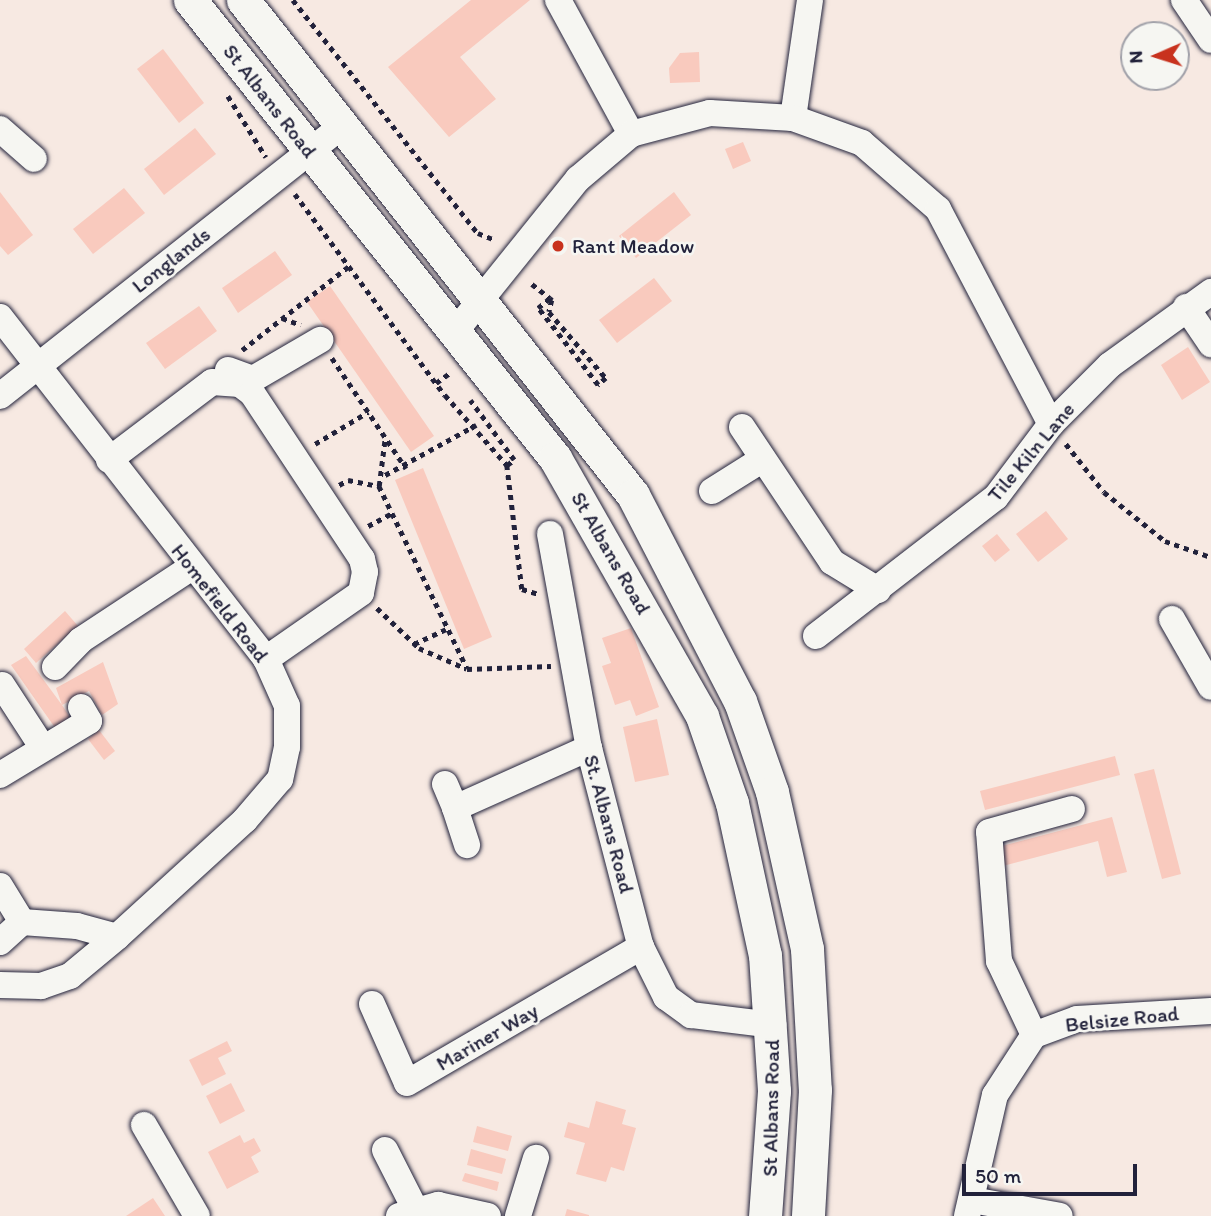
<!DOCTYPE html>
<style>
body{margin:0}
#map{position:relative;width:1211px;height:1216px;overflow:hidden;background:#f7e9e2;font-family:Itim,sans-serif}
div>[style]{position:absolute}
.building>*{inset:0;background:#f9cabe}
.path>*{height:4.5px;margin-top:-2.25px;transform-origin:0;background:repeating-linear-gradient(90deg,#22223b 0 5px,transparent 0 10px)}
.roads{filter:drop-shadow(0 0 2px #22223b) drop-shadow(0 0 2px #22223b)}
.minor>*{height:26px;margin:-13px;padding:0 13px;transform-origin:13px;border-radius:13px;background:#f6f6f2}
.major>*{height:33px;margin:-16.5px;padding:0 16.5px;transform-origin:16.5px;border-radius:16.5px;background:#f6f6f2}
.dots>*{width:19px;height:19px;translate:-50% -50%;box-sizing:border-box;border:4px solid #f6f6f2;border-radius:50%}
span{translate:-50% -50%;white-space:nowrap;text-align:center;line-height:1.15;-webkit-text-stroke:5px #f6f6f2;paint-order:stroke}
.street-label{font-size:21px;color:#22223b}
.poi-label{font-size:21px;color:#22223b}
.left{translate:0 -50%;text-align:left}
.north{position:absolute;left:1120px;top:21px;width:70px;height:70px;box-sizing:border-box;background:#f6f6f2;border:2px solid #a1a1a9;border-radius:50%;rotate:267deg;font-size:19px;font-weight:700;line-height:28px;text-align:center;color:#22223b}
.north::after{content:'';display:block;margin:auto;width:24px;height:32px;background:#c8321e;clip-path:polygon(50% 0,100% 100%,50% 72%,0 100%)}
.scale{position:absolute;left:962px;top:1164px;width:175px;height:32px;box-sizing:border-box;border:4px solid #22223b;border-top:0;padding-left:9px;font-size:21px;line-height:24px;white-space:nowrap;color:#22223b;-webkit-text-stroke:5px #f6f6f2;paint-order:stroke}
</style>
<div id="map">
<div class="building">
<i style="clip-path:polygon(471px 0,530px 0,460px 57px,496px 99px,449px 137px,388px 67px)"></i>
<i style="clip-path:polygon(163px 49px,204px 103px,179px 123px,137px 69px)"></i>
<i style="clip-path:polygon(699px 52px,700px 82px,670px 83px,669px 68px,680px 53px)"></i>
<i style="clip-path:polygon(195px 128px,216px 154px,164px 195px,144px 169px)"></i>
<i style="clip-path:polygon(743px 142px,751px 161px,733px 169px,725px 149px)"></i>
<i style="clip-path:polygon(124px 188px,145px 213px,93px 254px,73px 229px)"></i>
<i style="clip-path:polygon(0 192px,33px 235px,8px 255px,0 246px)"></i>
<i style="clip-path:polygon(674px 192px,691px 215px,636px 258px,619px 236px)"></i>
<i style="clip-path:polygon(275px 251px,292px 275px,238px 313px,222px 288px)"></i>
<i style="clip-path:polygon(654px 278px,672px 301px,617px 343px,599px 320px)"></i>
<i style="clip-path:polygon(330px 286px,434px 436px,411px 452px,307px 302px)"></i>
<i style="clip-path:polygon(199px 306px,217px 331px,165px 369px,146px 343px)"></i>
<i style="clip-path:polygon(1188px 347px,1210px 382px,1182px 400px,1161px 365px)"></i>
<i style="clip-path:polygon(423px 468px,492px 637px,464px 649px,395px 480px)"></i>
<i style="clip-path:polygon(1046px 511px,1068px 539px,1038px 562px,1016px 534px)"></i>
<i style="clip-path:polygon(997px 534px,1010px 550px,995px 562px,982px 546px)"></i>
<i style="clip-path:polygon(65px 611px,78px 626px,36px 663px,24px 649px)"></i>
<i style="clip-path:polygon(631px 628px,659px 707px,636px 716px,630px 700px,615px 705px,602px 666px,611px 663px,602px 638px)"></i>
<i style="clip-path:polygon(26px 656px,62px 705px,56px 688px,103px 662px,118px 704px,102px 715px,89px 691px,62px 705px,74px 723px,58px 732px,11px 665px)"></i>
<i style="clip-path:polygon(657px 719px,669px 775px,635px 782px,623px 727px)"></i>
<i style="clip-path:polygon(99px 730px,115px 751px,104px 760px,88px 739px)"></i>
<i style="clip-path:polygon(1115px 756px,1120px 775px,985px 810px,980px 791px)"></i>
<i style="clip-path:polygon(1154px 769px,1181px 874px,1162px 879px,1134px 774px)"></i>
<i style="clip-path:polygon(1112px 817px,1127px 872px,1107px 877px,1098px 841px,999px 867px,994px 848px)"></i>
<i style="clip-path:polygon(227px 1041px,232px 1051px,218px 1058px,226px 1074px,202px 1086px,189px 1060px)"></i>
<i style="clip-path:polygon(231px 1083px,245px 1111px,220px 1124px,206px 1096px)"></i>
<i style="clip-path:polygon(596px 1101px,626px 1110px,622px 1124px,636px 1128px,624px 1171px,611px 1167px,606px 1182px,576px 1174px,585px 1143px,564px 1137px,568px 1122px,589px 1128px)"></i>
<i style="clip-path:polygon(477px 1126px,512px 1136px,508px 1151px,473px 1142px)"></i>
<i style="clip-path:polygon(240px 1135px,244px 1143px,254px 1138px,261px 1151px,251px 1157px,259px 1172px,227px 1189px,208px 1152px)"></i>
<i style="clip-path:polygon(471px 1149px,506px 1159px,502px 1174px,467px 1165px)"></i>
<i style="clip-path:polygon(465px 1173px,499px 1182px,497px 1191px,462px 1181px)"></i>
<i style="clip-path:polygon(153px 1198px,165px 1216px,126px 1216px)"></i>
<i style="clip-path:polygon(567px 1209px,589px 1215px,589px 1216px,565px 1216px)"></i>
</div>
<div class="path">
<i style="left:293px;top:0;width:298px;rotate:51.6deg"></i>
<i style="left:478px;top:233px;width:16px;rotate:22deg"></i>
<i style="left:228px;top:96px;width:72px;rotate:58.1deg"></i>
<i style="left:295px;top:194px;width:251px;rotate:53.3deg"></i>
<i style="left:445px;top:395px;width:94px;rotate:48.5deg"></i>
<i style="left:507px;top:465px;width:9px;rotate:-36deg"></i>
<i style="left:514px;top:460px;width:74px;rotate:-126.3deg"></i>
<i style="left:532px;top:284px;width:23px;rotate:38deg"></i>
<i style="left:550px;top:298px;width:3px;rotate:45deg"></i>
<i style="left:552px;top:300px;width:12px;rotate:104deg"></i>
<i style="left:549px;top:312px;width:87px;rotate:49.2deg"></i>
<i style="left:606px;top:378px;width:11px;rotate:139deg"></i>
<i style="left:598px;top:385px;width:98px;rotate:-127.9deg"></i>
<i style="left:538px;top:308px;width:16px;rotate:-40deg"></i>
<i style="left:282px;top:318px;width:20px;rotate:20deg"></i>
<i style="left:242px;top:350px;width:136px;rotate:-38.1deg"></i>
<i style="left:332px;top:358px;width:133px;rotate:56.1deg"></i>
<i style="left:436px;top:383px;width:19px;rotate:-36deg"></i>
<i style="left:315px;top:444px;width:62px;rotate:-31.1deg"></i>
<i style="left:1066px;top:444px;width:61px;rotate:51.6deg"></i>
<i style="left:1104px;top:492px;width:78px;rotate:38.8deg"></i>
<i style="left:1165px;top:541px;width:49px;rotate:19.2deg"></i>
<i style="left:507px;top:465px;width:125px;rotate:83.1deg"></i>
<i style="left:522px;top:589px;width:17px;rotate:17deg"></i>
<i style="left:385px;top:475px;width:104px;rotate:-28.8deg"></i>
<i style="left:339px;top:485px;width:10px;rotate:-29deg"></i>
<i style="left:348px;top:480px;width:32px;rotate:11deg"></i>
<i style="left:379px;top:486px;width:48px;rotate:-82.9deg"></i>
<i style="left:379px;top:486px;width:202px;rotate:64.2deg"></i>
<i style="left:368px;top:526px;width:27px;rotate:-28deg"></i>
<i style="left:377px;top:608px;width:58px;rotate:43.6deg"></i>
<i style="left:419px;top:648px;width:52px;rotate:23.6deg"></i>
<i style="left:467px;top:669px;width:84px;rotate:-2deg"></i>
<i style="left:414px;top:644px;width:35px;rotate:-25deg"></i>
</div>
<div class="roads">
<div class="minor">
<i style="left:558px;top:0;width:153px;rotate:61.4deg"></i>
<i style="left:1184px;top:0;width:48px;rotate:56deg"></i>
<i style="left:793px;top:118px;width:119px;rotate:-81.8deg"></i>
<i style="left:0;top:129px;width:45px;rotate:41.4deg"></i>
<i style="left:1186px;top:307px;width:45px;rotate:56deg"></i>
<i style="left:0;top:317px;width:433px;rotate:52.1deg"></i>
<i style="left:266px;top:659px;width:51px;rotate:65.9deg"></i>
<i style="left:287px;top:706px;width:41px;rotate:90deg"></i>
<i style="left:287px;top:747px;width:33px;rotate:102deg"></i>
<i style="left:280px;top:779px;width:54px;rotate:130.5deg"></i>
<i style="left:245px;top:820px;width:173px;rotate:137.6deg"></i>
<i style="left:117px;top:937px;width:61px;rotate:140.3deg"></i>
<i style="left:70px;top:976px;width:31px;rotate:161deg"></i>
<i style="left:41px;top:986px;width:41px;rotate:-178.6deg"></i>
<i style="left:454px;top:333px;width:198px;rotate:-51.2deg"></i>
<i style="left:578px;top:179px;width:70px;rotate:-40.3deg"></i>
<i style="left:631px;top:134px;width:82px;rotate:-14.9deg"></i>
<i style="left:710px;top:113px;width:83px;rotate:3.4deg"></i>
<i style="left:793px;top:118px;width:73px;rotate:19.9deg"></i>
<i style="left:862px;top:143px;width:101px;rotate:41deg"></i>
<i style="left:938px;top:209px;width:243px;rotate:62.3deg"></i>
<i style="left:228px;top:370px;width:27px;rotate:20deg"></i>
<i style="left:253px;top:379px;width:78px;rotate:-30.2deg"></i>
<i style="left:0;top:396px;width:437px;rotate:-38.3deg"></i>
<i style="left:742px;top:427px;width:162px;rotate:56.3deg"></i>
<i style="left:832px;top:562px;width:54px;rotate:31.3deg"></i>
<i style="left:109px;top:460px;width:129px;rotate:-37.1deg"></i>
<i style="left:212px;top:382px;width:28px;rotate:4deg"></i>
<i style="left:240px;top:384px;width:15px;rotate:37deg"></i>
<i style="left:252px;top:393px;width:199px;rotate:56.5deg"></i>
<i style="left:362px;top:559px;width:13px;rotate:77deg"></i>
<i style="left:365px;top:572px;width:21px;rotate:101deg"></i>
<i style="left:361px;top:593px;width:116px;rotate:145.2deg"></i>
<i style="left:712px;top:491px;width:60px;rotate:-32.1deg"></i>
<i style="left:550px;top:534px;width:218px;rotate:79.7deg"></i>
<i style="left:589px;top:748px;width:206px;rotate:75.4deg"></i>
<i style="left:641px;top:947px;width:56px;rotate:63.4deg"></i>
<i style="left:666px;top:997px;width:31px;rotate:36deg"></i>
<i style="left:691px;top:1015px;width:83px;rotate:7deg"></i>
<i style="left:1172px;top:619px;width:78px;rotate:60.2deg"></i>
<i style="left:816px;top:636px;width:227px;rotate:-37.7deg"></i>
<i style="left:996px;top:497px;width:91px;rotate:-53deg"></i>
<i style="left:1051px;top:424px;width:83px;rotate:-45deg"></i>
<i style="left:1110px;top:365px;width:125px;rotate:-35.9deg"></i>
<i style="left:55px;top:667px;width:37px;rotate:-46deg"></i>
<i style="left:81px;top:640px;width:133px;rotate:-33.3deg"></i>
<i style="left:2px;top:685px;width:72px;rotate:57deg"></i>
<i style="left:0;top:775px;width:104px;rotate:-31.2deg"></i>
<i style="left:89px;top:721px;width:16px;rotate:-120deg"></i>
<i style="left:445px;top:784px;width:26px;rotate:67deg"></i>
<i style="left:455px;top:808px;width:147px;rotate:-24.1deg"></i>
<i style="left:455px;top:808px;width:39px;rotate:72deg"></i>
<i style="left:0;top:886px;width:42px;rotate:58.6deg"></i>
<i style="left:0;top:942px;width:30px;rotate:-42deg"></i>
<i style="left:22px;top:922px;width:55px;rotate:4.2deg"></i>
<i style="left:77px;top:926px;width:41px;rotate:15.4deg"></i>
<i style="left:372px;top:1004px;width:86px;rotate:66.1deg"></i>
<i style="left:407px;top:1083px;width:271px;rotate:-30.2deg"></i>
<i style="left:1034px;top:1035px;width:46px;rotate:-20.4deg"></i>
<i style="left:1077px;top:1019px;width:134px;rotate:-3.4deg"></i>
<i style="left:144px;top:1125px;width:105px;rotate:59.8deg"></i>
<i style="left:385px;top:1150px;width:66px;rotate:63deg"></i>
<i style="left:972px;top:1200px;width:89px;rotate:10.3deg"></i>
<i style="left:399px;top:1216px;width:41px;rotate:-15.8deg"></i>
<i style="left:438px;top:1205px;width:51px;rotate:12.4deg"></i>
<i style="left:518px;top:1216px;width:61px;rotate:-72.8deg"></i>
<i style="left:967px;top:1216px;width:124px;rotate:-77deg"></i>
<i style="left:995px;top:1095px;width:72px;rotate:-57deg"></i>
<i style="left:1034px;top:1035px;width:82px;rotate:-115.3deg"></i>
<i style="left:999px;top:961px;width:129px;rotate:-94.4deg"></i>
<i style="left:989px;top:832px;width:86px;rotate:-15.5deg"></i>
</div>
<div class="major">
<i style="left:190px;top:0;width:586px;rotate:51.45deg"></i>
<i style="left:555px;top:458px;width:297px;rotate:60.3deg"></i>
<i style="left:702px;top:716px;width:92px;rotate:71deg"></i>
<i style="left:732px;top:803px;width:156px;rotate:77.8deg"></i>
<i style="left:765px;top:955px;width:136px;rotate:86.2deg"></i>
<i style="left:774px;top:1091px;width:125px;rotate:94.1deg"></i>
<i style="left:243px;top:0;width:630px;rotate:51.77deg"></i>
<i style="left:633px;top:495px;width:232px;rotate:62.6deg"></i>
<i style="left:740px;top:701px;width:96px;rotate:70.6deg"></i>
<i style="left:772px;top:792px;width:161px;rotate:77.4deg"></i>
<i style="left:807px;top:949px;width:141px;rotate:86.8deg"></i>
<i style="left:815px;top:1090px;width:126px;rotate:93.2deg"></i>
</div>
</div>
<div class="dots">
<i style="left:558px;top:246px;background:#c8321e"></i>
</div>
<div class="street-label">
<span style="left:270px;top:101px;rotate:52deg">St Albans Road</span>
<span style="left:171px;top:260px;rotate:-38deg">Longlands</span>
<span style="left:1031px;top:452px;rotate:-50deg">Tile Kiln Lane</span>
<span style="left:611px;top:553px;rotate:60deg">St Albans Road</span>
<span style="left:220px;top:603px;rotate:52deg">Homefield Road</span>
<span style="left:609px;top:824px;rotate:75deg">St. Albans Road</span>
<span style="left:1122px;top:1019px;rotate:-6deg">Belsize Road</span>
<span style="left:487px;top:1037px;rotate:-30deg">Mariner Way</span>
<span style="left:771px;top:1108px;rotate:-89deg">St Albans Road</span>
</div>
<div class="poi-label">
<span class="left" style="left:572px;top:246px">Rant Meadow</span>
</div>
<div class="north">N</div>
<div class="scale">50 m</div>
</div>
